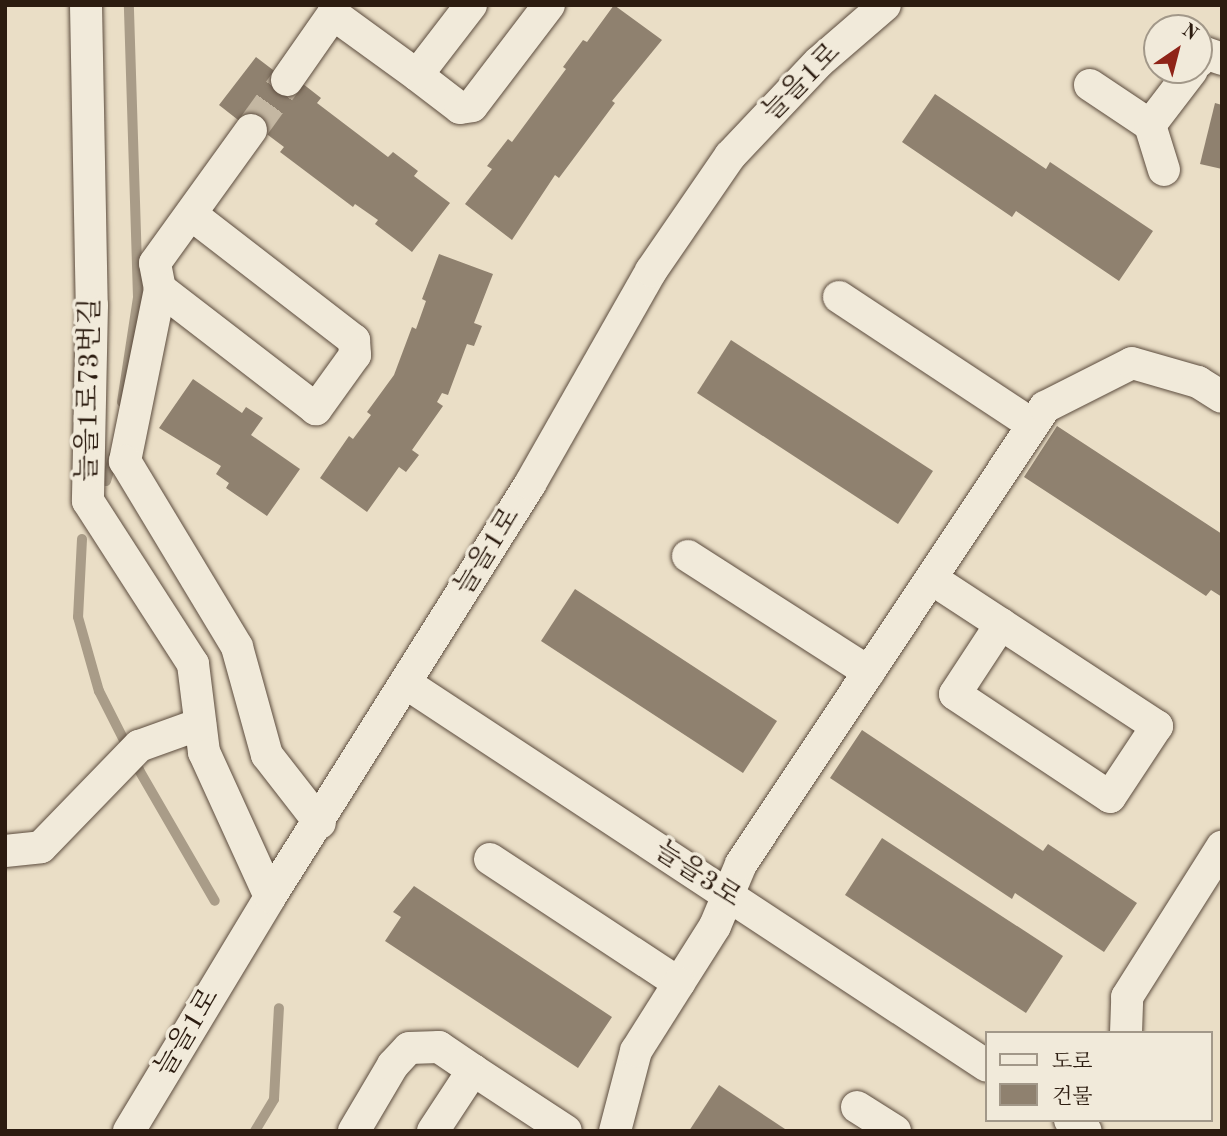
<!DOCTYPE html>
<meta charset="utf-8">
<style>
body{margin:0}
#map{position:relative;width:1227px;height:1136px;overflow:hidden;background:#eadec6;font-family:"Old Standard TT","Noto Serif KR",serif}
div>[style]{position:absolute}
.stream>*{height:10px;margin:-5px;padding:0 5px;transform-origin:5px;border-radius:5px;background:#a99c88}
.building>*{inset:0;background:#8f816f}
.minor-tunnel>*{height:32px;margin-top:-16px;transform-origin:0;background:repeating-linear-gradient(90deg,#c4b7a2 0 32px,transparent 0 48px)}
.roads{filter:drop-shadow(0 0 2px #5c4c3e) drop-shadow(0 0 2px #5c4c3e)}
.minor>*{height:32px;margin:-16px;padding:0 16px;transform-origin:16px;border-radius:16px;background:#f1eada}
span{translate:-50% -50%;white-space:nowrap;text-align:center;line-height:1.15;-webkit-text-stroke:7px #f1eada;paint-order:stroke}
.street-label{font-size:28px;color:#2c1c10}
.frame{position:absolute;inset:0;border:7px solid #2c1c10;pointer-events:none}
.legend{position:absolute;left:985px;top:1031px;width:228px;height:91px;box-sizing:border-box;background:#f1eada;border:2px solid #a29889;margin:0;padding:9px 12px;list-style:none;font-size:21px;color:#2c1c10}
.legend li{display:flex;align-items:center;gap:14px;height:35px}
.legend b{width:35px;border:2px solid #a29889}
.north{position:absolute;left:1143px;top:14px;width:70px;height:70px;box-sizing:border-box;background:#f1eada;border:2px solid #a29889;border-radius:50%;rotate:35deg;font-size:19px;font-weight:700;line-height:28px;text-align:center;color:#2c1c10}
.north::after{content:'';display:block;margin:auto;width:24px;height:32px;background:#8f2418;clip-path:polygon(50% 0,100% 100%,50% 72%,0 100%)}
</style>
<div id="map">
<div class="stream">
<i style="left:122px;top:402px;width:106px;rotate:-81.3deg"></i>
<i style="left:138px;top:297px;width:292px;rotate:-91.8deg"></i>
<i style="left:106px;top:481px;width:27px;rotate:-73deg"></i>
<i style="left:82px;top:539px;width:78px;rotate:92.9deg"></i>
<i style="left:78px;top:617px;width:77px;rotate:74.2deg"></i>
<i style="left:99px;top:691px;width:89px;rotate:63.1deg"></i>
<i style="left:139px;top:770px;width:151px;rotate:59.9deg"></i>
<i style="left:255px;top:1131px;width:37px;rotate:-59deg"></i>
<i style="left:274px;top:1099px;width:91px;rotate:-86.9deg"></i>
</div>
<div class="building">
<i style="clip-path:polygon(614px 5px,662px 40px,612px 101px,615px 103px,559px 178px,555px 175px,512px 240px,465px 204px,492px 169px,487px 166px,508px 139px,512px 142px,566px 69px,563px 67px,583px 40px,587px 42px)"></i>
<i style="clip-path:polygon(256px 57px,294px 86px,298px 80px,321px 98px,317px 103px,388px 157px,393px 152px,418px 171px,414px 176px,450px 203px,412px 252px,375px 224px,378px 220px,355px 204px,353px 207px,280px 152px,284px 147px,260px 129px,256px 134px,219px 105px)"></i>
<i style="clip-path:polygon(935px 94px,1046px 169px,1050px 162px,1153px 231px,1119px 281px,1016px 211px,1012px 217px,902px 142px)"></i>
<i style="clip-path:polygon(1215px 103px,1222px 105px,1222px 169px,1200px 164px)"></i>
<i style="clip-path:polygon(439px 254px,493px 274px,474px 323px,482px 326px,474px 346px,467px 344px,448px 395px,442px 393px,437px 402px,443px 406px,412px 450px,419px 455px,406px 472px,399px 467px,367px 512px,320px 478px,349px 436px,353px 439px,371px 415px,367px 412px,394px 375px,412px 327px,416px 329px,426px 301px,422px 299px)"></i>
<i style="clip-path:polygon(731px 340px,933px 471px,898px 524px,697px 393px)"></i>
<i style="clip-path:polygon(193px 379px,242px 413px,246px 407px,263px 418px,251px 435px,300px 469px,267px 516px,226px 488px,229px 483px,216px 474px,221px 466px,159px 428px)"></i>
<i style="clip-path:polygon(1057px 426px,1222px 534px,1222px 597px,1211px 590px,1206px 596px,1024px 477px)"></i>
<i style="clip-path:polygon(575px 589px,777px 721px,743px 773px,541px 641px)"></i>
<i style="clip-path:polygon(862px 730px,1043px 851px,1048px 844px,1137px 903px,1104px 952px,1015px 893px,1012px 899px,830px 778px)"></i>
<i style="clip-path:polygon(882px 838px,1063px 956px,1026px 1013px,845px 895px)"></i>
<i style="clip-path:polygon(414px 886px,612px 1017px,578px 1068px,385px 941px,401px 917px,393px 912px)"></i>
<i style="clip-path:polygon(719px 1085px,788px 1131px,689px 1131px)"></i>
</div>
<div class="minor-tunnel">
<i style="left:251px;top:130px;width:62px;rotate:-54.2deg"></i>
</div>
<div class="roads">
<div class="minor">
<i style="left:86px;top:5px;width:300px;rotate:88.9deg"></i>
<i style="left:92px;top:305px;width:196px;rotate:91.2deg"></i>
<i style="left:88px;top:501px;width:194px;rotate:57.2deg"></i>
<i style="left:193px;top:664px;width:89px;rotate:82.9deg"></i>
<i style="left:204px;top:752px;width:159px;rotate:65.5deg"></i>
<i style="left:471px;top:5px;width:88px;rotate:127.6deg"></i>
<i style="left:417px;top:75px;width:54px;rotate:37.5deg"></i>
<i style="left:460px;top:108px;width:12px;rotate:-9deg"></i>
<i style="left:472px;top:106px;width:127px;rotate:-52.7deg"></i>
<i style="left:1199px;top:61px;width:10px;rotate:-53deg"></i>
<i style="left:1205px;top:53px;width:18px;rotate:19deg"></i>
<i style="left:287px;top:80px;width:80px;rotate:-55.1deg"></i>
<i style="left:333px;top:14px;width:104px;rotate:36deg"></i>
<i style="left:1090px;top:85px;width:72px;rotate:33.7deg"></i>
<i style="left:1150px;top:125px;width:47px;rotate:72.7deg"></i>
<i style="left:1150px;top:125px;width:69px;rotate:-52.6deg"></i>
<i style="left:192px;top:215px;width:205px;rotate:37.7deg"></i>
<i style="left:354px;top:340px;width:15px;rotate:86deg"></i>
<i style="left:355px;top:355px;width:67px;rotate:125.8deg"></i>
<i style="left:316px;top:409px;width:197px;rotate:-142.4deg"></i>
<i style="left:160px;top:289px;width:26px;rotate:-101deg"></i>
<i style="left:155px;top:263px;width:164px;rotate:-54.2deg"></i>
<i style="left:160px;top:289px;width:176px;rotate:101.5deg"></i>
<i style="left:125px;top:461px;width:217px;rotate:58.9deg"></i>
<i style="left:237px;top:647px;width:112px;rotate:74.5deg"></i>
<i style="left:267px;top:755px;width:86px;rotate:52.1deg"></i>
<i style="left:839px;top:297px;width:232px;rotate:33.4deg"></i>
<i style="left:688px;top:556px;width:215px;rotate:32.7deg"></i>
<i style="left:932px;top:579px;width:269px;rotate:33.2deg"></i>
<i style="left:1157px;top:726px;width:85px;rotate:123.5deg"></i>
<i style="left:1110px;top:797px;width:186px;rotate:-146.4deg"></i>
<i style="left:955px;top:694px;width:84px;rotate:-56.7deg"></i>
<i style="left:407px;top:684px;width:694px;rotate:33.37deg"></i>
<i style="left:5px;top:851px;width:36px;rotate:-6deg"></i>
<i style="left:41px;top:847px;width:141px;rotate:-45.9deg"></i>
<i style="left:139px;top:746px;width:65px;rotate:-19.8deg"></i>
<i style="left:490px;top:859px;width:226px;rotate:33.3deg"></i>
<i style="left:679px;top:983px;width:67px;rotate:-57.7deg"></i>
<i style="left:715px;top:926px;width:67px;rotate:-67.2deg"></i>
<i style="left:741px;top:864px;width:549px;rotate:-56.37deg"></i>
<i style="left:1045px;top:407px;width:97px;rotate:-26.8deg"></i>
<i style="left:1132px;top:363px;width:69px;rotate:16.1deg"></i>
<i style="left:1198px;top:382px;width:28px;rotate:32deg"></i>
<i style="left:1126px;top:1033px;width:36px;rotate:-88deg"></i>
<i style="left:1127px;top:997px;width:178px;rotate:-57.7deg"></i>
<i style="left:857px;top:1107px;width:45px;rotate:32.3deg"></i>
<i style="left:1070px;top:1120px;width:19px;rotate:35deg"></i>
<i style="left:129px;top:1131px;width:273px;rotate:-58.9deg"></i>
<i style="left:270px;top:897px;width:488px;rotate:-57.8deg"></i>
<i style="left:530px;top:484px;width:245px;rotate:-60.4deg"></i>
<i style="left:651px;top:271px;width:140px;rotate:-55.5deg"></i>
<i style="left:730px;top:156px;width:129px;rotate:-46.6deg"></i>
<i style="left:819px;top:62px;width:87px;rotate:-40.8deg"></i>
<i style="left:354px;top:1131px;width:77px;rotate:-59.4deg"></i>
<i style="left:393px;top:1065px;width:23px;rotate:-47deg"></i>
<i style="left:409px;top:1048px;width:30px;rotate:-2deg"></i>
<i style="left:439px;top:1047px;width:41px;rotate:34.1deg"></i>
<i style="left:433px;top:1131px;width:73px;rotate:-56.7deg"></i>
<i style="left:473px;top:1070px;width:111px;rotate:33.3deg"></i>
<i style="left:615px;top:1131px;width:83px;rotate:-75.3deg"></i>
<i style="left:636px;top:1051px;width:80px;rotate:-57.7deg"></i>
</div>
</div>
<div class="street-label">
<span style="left:802px;top:83px;rotate:-45deg">늘을1로</span>
<span style="left:90px;top:390px;rotate:-89deg">늘을1로73번길</span>
<span style="left:488px;top:552px;rotate:-58deg">늘을1로</span>
<span style="left:697px;top:875px;rotate:33deg">늘을3로</span>
<span style="left:188px;top:1033px;rotate:-59deg">늘을1로</span>
</div>
<div class="frame"></div>
<ul class="legend">
<li><b style="height:9px;background:#f1eada"></b>도로</li>
<li><b style="height:19px;background:#8f816f"></b>건물</li>
</ul>
<div class="north">N</div>
</div>
